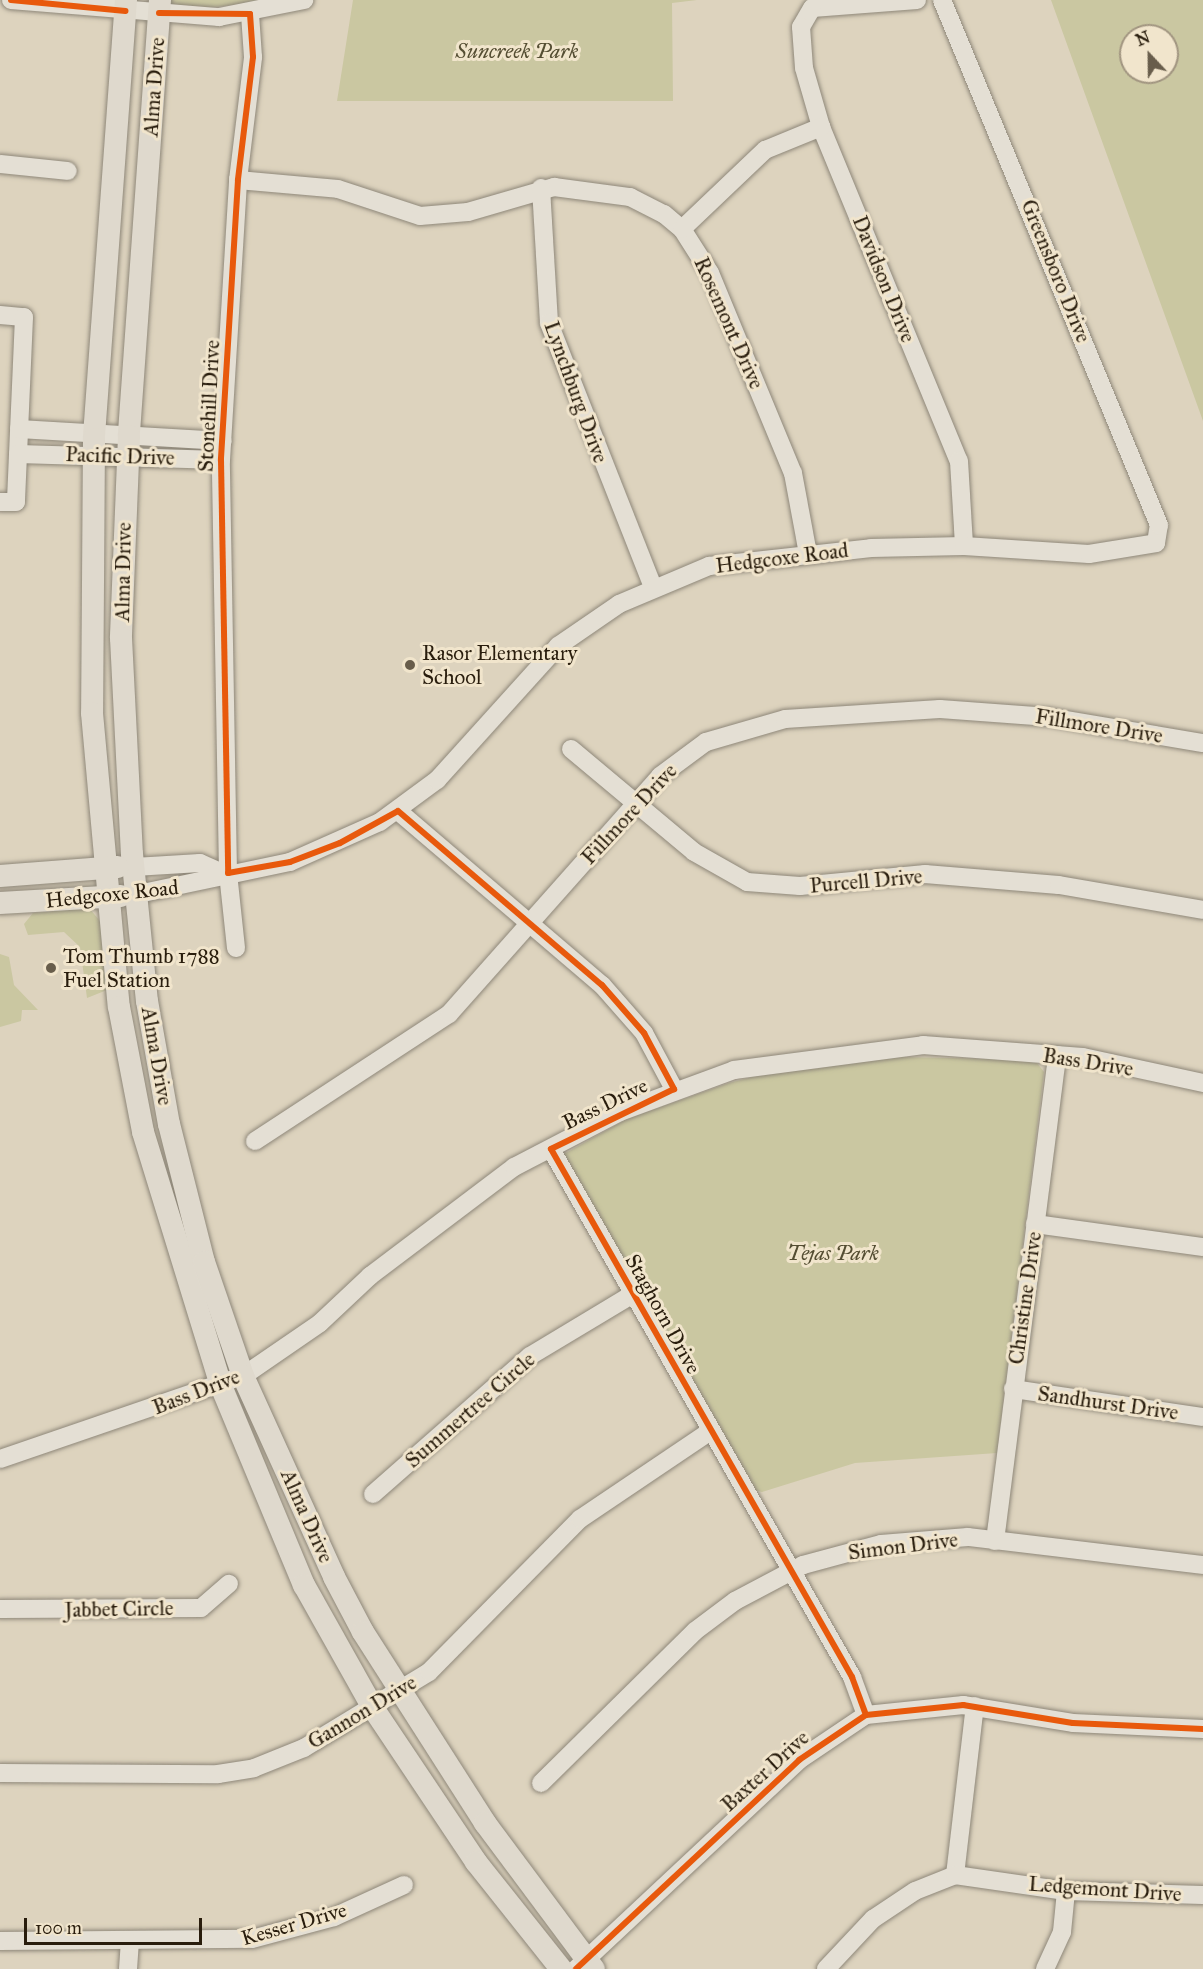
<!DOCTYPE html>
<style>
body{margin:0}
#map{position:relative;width:1203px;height:1969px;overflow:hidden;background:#ddd3be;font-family:"IM FELL Great Primer",serif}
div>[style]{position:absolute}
.green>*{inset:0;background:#cac7a1}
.roads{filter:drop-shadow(0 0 2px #8e8779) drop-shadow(0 0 2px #8e8779)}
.minor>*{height:18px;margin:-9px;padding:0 9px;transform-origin:9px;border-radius:9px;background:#e4dfd4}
.major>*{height:22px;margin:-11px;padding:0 11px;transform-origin:11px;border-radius:11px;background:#dfd9cd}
.cycleway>*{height:6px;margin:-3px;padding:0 3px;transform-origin:3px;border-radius:3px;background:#e8590c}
.dots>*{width:16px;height:16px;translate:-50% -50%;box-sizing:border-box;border:3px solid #f1e5cc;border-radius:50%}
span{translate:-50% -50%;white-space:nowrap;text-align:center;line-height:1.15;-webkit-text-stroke:6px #f1e5cc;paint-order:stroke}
.park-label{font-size:21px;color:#544d32;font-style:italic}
.street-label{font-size:21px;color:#291d0d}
.poi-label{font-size:21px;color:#291d0d}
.left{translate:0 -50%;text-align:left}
.north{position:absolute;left:1119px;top:24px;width:60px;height:60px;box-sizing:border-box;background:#f1e5cc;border:2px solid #a19580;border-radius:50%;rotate:338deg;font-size:16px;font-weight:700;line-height:24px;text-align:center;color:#291d0d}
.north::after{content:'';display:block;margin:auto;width:21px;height:27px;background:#685d4b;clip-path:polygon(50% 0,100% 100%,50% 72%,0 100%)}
.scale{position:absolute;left:24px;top:1918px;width:178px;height:27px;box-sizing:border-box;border:3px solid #291d0d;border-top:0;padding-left:8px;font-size:18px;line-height:21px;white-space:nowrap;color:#291d0d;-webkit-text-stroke:4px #f1e5cc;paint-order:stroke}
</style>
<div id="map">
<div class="green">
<i style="clip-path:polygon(169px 0,284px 0,194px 9px,168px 8px)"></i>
<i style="clip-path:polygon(353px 0,697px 0,672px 3px,673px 101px,337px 101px)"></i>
<i style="clip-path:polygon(evenodd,1051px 0,1203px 0,1203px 421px,1051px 0,1131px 36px,1167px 36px,1167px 72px,1131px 72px,1131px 36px)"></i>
<i style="clip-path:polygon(89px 908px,100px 921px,107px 990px,87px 998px,80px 947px,64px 932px,28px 935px,24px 924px,33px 913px)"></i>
<i style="clip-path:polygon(0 954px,9px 957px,14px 985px,38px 1010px,22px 1010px,21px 1021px,0 1027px)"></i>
<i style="clip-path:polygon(896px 1057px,1006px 1059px,1037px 1063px,1044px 1072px,997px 1453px,855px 1463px,762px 1492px,750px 1489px,564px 1154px,627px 1119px,729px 1083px,788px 1068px)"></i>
</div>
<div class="roads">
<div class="minor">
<i style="left:11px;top:0;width:209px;rotate:4.7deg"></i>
<i style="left:219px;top:17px;width:87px;rotate:-11.3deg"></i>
<i style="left:917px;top:0;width:105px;rotate:175.6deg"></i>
<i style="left:812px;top:8px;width:22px;rotate:120deg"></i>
<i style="left:801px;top:27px;width:41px;rotate:85.8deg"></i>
<i style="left:804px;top:68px;width:61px;rotate:73.9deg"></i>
<i style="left:821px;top:127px;width:361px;rotate:67.6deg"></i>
<i style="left:959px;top:461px;width:85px;rotate:86.6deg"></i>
<i style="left:0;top:164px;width:68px;rotate:5.9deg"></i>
<i style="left:238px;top:180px;width:100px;rotate:5.1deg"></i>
<i style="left:338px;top:189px;width:86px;rotate:18.2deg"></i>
<i style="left:420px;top:216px;width:48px;rotate:-4.8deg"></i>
<i style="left:468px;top:212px;width:90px;rotate:-16.2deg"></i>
<i style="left:554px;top:187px;width:77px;rotate:7.5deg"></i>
<i style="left:630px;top:197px;width:38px;rotate:27deg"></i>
<i style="left:664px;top:214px;width:23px;rotate:40deg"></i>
<i style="left:682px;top:229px;width:52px;rotate:57.5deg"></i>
<i style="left:710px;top:273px;width:217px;rotate:67.5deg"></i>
<i style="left:793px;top:473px;width:82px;rotate:79.5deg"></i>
<i style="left:541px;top:188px;width:135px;rotate:86.6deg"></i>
<i style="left:549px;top:323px;width:284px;rotate:68.5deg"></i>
<i style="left:682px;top:229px;width:115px;rotate:-43.6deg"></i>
<i style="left:765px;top:150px;width:61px;rotate:-22.3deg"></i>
<i style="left:0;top:315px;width:24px;rotate:5deg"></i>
<i style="left:24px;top:317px;width:185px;rotate:92.5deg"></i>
<i style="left:16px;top:502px;width:16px;rotate:180deg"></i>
<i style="left:19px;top:429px;width:204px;rotate:3.4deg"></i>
<i style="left:18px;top:454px;width:203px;rotate:1.7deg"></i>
<i style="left:571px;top:749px;width:160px;rotate:39.9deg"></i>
<i style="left:694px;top:852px;width:61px;rotate:29.5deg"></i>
<i style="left:747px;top:882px;width:53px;rotate:4.3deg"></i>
<i style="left:800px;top:886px;width:126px;rotate:-5.5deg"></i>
<i style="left:925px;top:874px;width:134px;rotate:4.7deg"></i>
<i style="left:1059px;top:885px;width:146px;rotate:9.8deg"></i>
<i style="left:398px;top:811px;width:268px;rotate:40.5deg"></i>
<i style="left:602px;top:985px;width:64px;rotate:48.8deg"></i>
<i style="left:644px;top:1033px;width:64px;rotate:61.8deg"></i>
<i style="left:134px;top:867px;width:66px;rotate:-3.5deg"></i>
<i style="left:200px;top:863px;width:24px;rotate:24deg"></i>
<i style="left:138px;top:894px;width:155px;rotate:-11.9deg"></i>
<i style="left:290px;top:862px;width:98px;rotate:-24deg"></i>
<i style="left:380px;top:822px;width:71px;rotate:-36.4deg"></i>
<i style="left:437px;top:780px;width:181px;rotate:-47.9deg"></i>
<i style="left:558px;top:646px;width:74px;rotate:-34.5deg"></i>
<i style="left:619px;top:604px;width:98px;rotate:-22.9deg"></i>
<i style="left:709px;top:566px;width:163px;rotate:-6.3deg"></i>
<i style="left:871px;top:548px;width:93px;rotate:-1.2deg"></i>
<i style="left:964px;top:546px;width:125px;rotate:3.7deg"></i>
<i style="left:1089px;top:554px;width:68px;rotate:-9.3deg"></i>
<i style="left:1156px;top:543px;width:18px;rotate:-81deg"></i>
<i style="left:1159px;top:525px;width:568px;rotate:-112.46deg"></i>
<i style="left:236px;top:948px;width:75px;rotate:-96.1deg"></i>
<i style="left:228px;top:873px;width:413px;rotate:-91deg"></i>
<i style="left:221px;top:460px;width:281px;rotate:-86.5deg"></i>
<i style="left:238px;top:180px;width:124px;rotate:-83deg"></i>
<i style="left:253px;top:57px;width:43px;rotate:-94deg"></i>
<i style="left:255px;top:1141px;width:232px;rotate:-33.2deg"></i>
<i style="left:449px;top:1014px;width:318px;rotate:-48.4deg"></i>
<i style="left:660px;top:776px;width:57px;rotate:-36.5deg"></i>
<i style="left:706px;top:742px;width:82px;rotate:-16.2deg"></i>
<i style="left:785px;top:719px;width:155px;rotate:-3.7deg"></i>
<i style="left:940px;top:709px;width:109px;rotate:4.2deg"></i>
<i style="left:1049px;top:717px;width:156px;rotate:9.6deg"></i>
<i style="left:551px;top:1149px;width:608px;rotate:60.31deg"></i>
<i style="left:852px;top:1677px;width:40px;rotate:69.8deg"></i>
<i style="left:1035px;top:1224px;width:170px;rotate:7.8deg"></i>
<i style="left:1013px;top:1389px;width:192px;rotate:8.4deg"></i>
<i style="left:0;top:1459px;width:257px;rotate:-18.9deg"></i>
<i style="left:243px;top:1376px;width:93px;rotate:-34.5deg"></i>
<i style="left:320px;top:1323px;width:69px;rotate:-43.2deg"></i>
<i style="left:370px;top:1276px;width:181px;rotate:-37.1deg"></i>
<i style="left:514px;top:1167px;width:119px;rotate:-27.4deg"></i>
<i style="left:620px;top:1112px;width:121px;rotate:-20.2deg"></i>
<i style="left:734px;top:1070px;width:191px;rotate:-7.5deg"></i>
<i style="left:923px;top:1045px;width:160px;rotate:4.3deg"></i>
<i style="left:1083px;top:1057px;width:123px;rotate:12.2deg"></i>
<i style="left:373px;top:1494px;width:209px;rotate:-41.3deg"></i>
<i style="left:530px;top:1356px;width:120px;rotate:-31deg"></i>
<i style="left:995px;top:1541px;width:490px;rotate:-82.7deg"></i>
<i style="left:0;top:1609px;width:201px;rotate:-0.3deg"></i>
<i style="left:201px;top:1608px;width:37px;rotate:-41deg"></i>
<i style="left:0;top:1773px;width:218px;rotate:0.3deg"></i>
<i style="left:218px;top:1774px;width:36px;rotate:-9deg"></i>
<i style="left:254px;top:1768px;width:54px;rotate:-21.8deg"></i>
<i style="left:304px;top:1748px;width:146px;rotate:-31.3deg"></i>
<i style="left:429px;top:1672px;width:215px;rotate:-45.4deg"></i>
<i style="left:580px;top:1519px;width:156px;rotate:-34deg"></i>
<i style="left:541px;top:1783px;width:216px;rotate:-44.6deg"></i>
<i style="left:695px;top:1631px;width:50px;rotate:-36.9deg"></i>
<i style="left:735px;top:1601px;width:77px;rotate:-27.9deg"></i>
<i style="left:803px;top:1565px;width:81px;rotate:-15.1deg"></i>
<i style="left:881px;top:1544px;width:87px;rotate:-4.6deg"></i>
<i style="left:968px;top:1537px;width:237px;rotate:6.8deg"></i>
<i style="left:955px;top:1875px;width:170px;rotate:-83.3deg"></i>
<i style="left:0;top:1941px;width:252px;rotate:-0.5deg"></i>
<i style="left:252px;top:1939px;width:85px;rotate:-15deg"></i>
<i style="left:334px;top:1917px;width:77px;rotate:-24.6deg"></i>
<i style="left:128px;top:1969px;width:26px;rotate:-86deg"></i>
<i style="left:576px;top:1969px;width:306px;rotate:-43.1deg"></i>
<i style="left:799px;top:1760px;width:81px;rotate:-33.9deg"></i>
<i style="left:866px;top:1715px;width:98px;rotate:-5.9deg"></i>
<i style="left:963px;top:1705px;width:111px;rotate:9.3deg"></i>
<i style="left:1073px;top:1723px;width:130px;rotate:2.6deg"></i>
<i style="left:826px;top:1969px;width:69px;rotate:-46.8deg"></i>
<i style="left:873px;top:1919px;width:50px;rotate:-33.7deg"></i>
<i style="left:915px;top:1891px;width:43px;rotate:-21.8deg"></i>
<i style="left:955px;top:1875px;width:112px;rotate:8.2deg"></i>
<i style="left:1066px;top:1891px;width:137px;rotate:1.7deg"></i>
<i style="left:1045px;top:1969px;width:41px;rotate:-65.3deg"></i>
<i style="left:1062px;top:1932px;width:41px;rotate:-84.4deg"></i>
</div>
<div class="major">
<i style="left:126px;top:0;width:440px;rotate:94.2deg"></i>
<i style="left:94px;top:439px;width:274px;rotate:90.4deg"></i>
<i style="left:92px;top:713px;width:295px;rotate:84.8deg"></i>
<i style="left:119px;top:1007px;width:127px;rotate:79.1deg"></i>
<i style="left:143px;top:1132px;width:266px;rotate:72.9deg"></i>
<i style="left:221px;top:1386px;width:216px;rotate:67.4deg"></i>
<i style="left:304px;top:1585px;width:141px;rotate:60.7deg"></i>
<i style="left:373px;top:1708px;width:185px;rotate:56.2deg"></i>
<i style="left:476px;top:1862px;width:137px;rotate:51.5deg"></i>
<i style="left:160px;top:0;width:437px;rotate:94.1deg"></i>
<i style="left:129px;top:436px;width:202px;rotate:92.3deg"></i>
<i style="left:121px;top:638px;width:216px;rotate:87.1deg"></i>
<i style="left:132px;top:854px;width:148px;rotate:84.2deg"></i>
<i style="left:147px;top:1001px;width:125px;rotate:79.9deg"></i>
<i style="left:169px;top:1124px;width:142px;rotate:75.8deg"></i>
<i style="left:204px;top:1262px;width:120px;rotate:71.1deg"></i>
<i style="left:243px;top:1376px;width:221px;rotate:65.6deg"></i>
<i style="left:334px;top:1577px;width:62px;rotate:62.2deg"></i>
<i style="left:363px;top:1632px;width:227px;rotate:57.4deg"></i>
<i style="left:485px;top:1823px;width:182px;rotate:53.3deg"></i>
<i style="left:0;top:876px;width:118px;rotate:-4.4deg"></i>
<i style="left:0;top:903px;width:121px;rotate:-3.3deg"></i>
</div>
</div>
<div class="cycleway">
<i style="left:11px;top:0;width:115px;rotate:5.5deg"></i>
<i style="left:159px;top:13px;width:91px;rotate:0.6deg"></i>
<i style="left:250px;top:14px;width:43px;rotate:86deg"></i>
<i style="left:253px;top:57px;width:124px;rotate:97deg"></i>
<i style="left:238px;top:180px;width:281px;rotate:93.5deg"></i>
<i style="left:221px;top:460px;width:413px;rotate:89deg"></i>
<i style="left:228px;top:873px;width:63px;rotate:-10.1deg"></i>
<i style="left:290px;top:862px;width:53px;rotate:-20.8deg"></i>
<i style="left:340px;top:843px;width:66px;rotate:-28.9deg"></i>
<i style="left:398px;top:811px;width:268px;rotate:40.5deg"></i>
<i style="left:602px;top:985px;width:64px;rotate:48.8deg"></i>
<i style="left:644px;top:1033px;width:64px;rotate:61.8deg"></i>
<i style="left:674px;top:1089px;width:137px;rotate:154deg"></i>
<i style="left:551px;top:1149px;width:608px;rotate:60.31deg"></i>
<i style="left:852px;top:1677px;width:40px;rotate:69.8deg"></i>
<i style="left:576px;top:1969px;width:306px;rotate:-43.1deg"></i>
<i style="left:799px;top:1760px;width:81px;rotate:-33.9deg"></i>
<i style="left:866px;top:1715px;width:98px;rotate:-5.9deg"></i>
<i style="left:963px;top:1705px;width:111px;rotate:9.3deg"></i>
<i style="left:1073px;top:1723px;width:130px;rotate:2.6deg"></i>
</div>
<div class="dots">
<i style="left:410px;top:665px;background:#685d4b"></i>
<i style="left:51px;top:968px;background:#685d4b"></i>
</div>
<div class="park-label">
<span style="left:517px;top:51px">Suncreek Park</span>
<span style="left:833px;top:1253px">Tejas Park</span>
</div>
<div class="street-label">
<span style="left:154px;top:87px;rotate:-86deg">Alma Drive</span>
<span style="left:1056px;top:271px;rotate:68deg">Greensboro Drive</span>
<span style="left:884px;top:279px;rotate:68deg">Davidson Drive</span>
<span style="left:729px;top:323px;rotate:66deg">Rosemont Drive</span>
<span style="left:576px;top:392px;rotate:70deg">Lynchburg Drive</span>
<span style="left:209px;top:406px;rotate:-87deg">Stonehill Drive</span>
<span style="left:120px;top:456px;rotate:2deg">Pacific Drive</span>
<span style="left:782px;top:558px;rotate:-7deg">Hedgcoxe Road</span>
<span style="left:123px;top:572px;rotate:-89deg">Alma Drive</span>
<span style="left:1099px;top:726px;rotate:9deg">Fillmore Drive</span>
<span style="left:629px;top:814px;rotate:-47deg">Fillmore Drive</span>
<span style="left:866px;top:881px;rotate:-5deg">Purcell Drive</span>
<span style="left:112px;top:894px;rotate:-6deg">Hedgcoxe Road</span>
<span style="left:157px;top:1056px;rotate:80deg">Alma Drive</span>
<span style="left:1088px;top:1062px;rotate:9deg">Bass Drive</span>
<span style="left:605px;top:1104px;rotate:-26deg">Bass Drive</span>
<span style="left:1025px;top:1298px;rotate:-82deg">Christine Drive</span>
<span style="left:663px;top:1314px;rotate:61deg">Staghorn Drive</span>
<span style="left:196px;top:1392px;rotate:-21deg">Bass Drive</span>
<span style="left:1108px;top:1403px;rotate:8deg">Sandhurst Drive</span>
<span style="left:470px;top:1410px;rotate:-41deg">Summertree Circle</span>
<span style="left:307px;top:1516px;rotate:66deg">Alma Drive</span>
<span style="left:903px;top:1546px;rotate:-7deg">Simon Drive</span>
<span style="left:119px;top:1609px;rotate:-1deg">Jabbet Circle</span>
<span style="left:362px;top:1712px;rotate:-31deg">Gannon Drive</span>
<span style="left:765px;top:1771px;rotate:-42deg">Baxter Drive</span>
<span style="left:1105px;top:1889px;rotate:4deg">Ledgemont Drive</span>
<span style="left:294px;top:1924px;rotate:-16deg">Kesser Drive</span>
</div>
<div class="poi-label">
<span class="left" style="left:422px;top:665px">Rasor Elementary<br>School</span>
<span class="left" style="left:63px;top:968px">Tom Thumb 1788<br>Fuel Station</span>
</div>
<div class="north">N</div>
<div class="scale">100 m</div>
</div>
